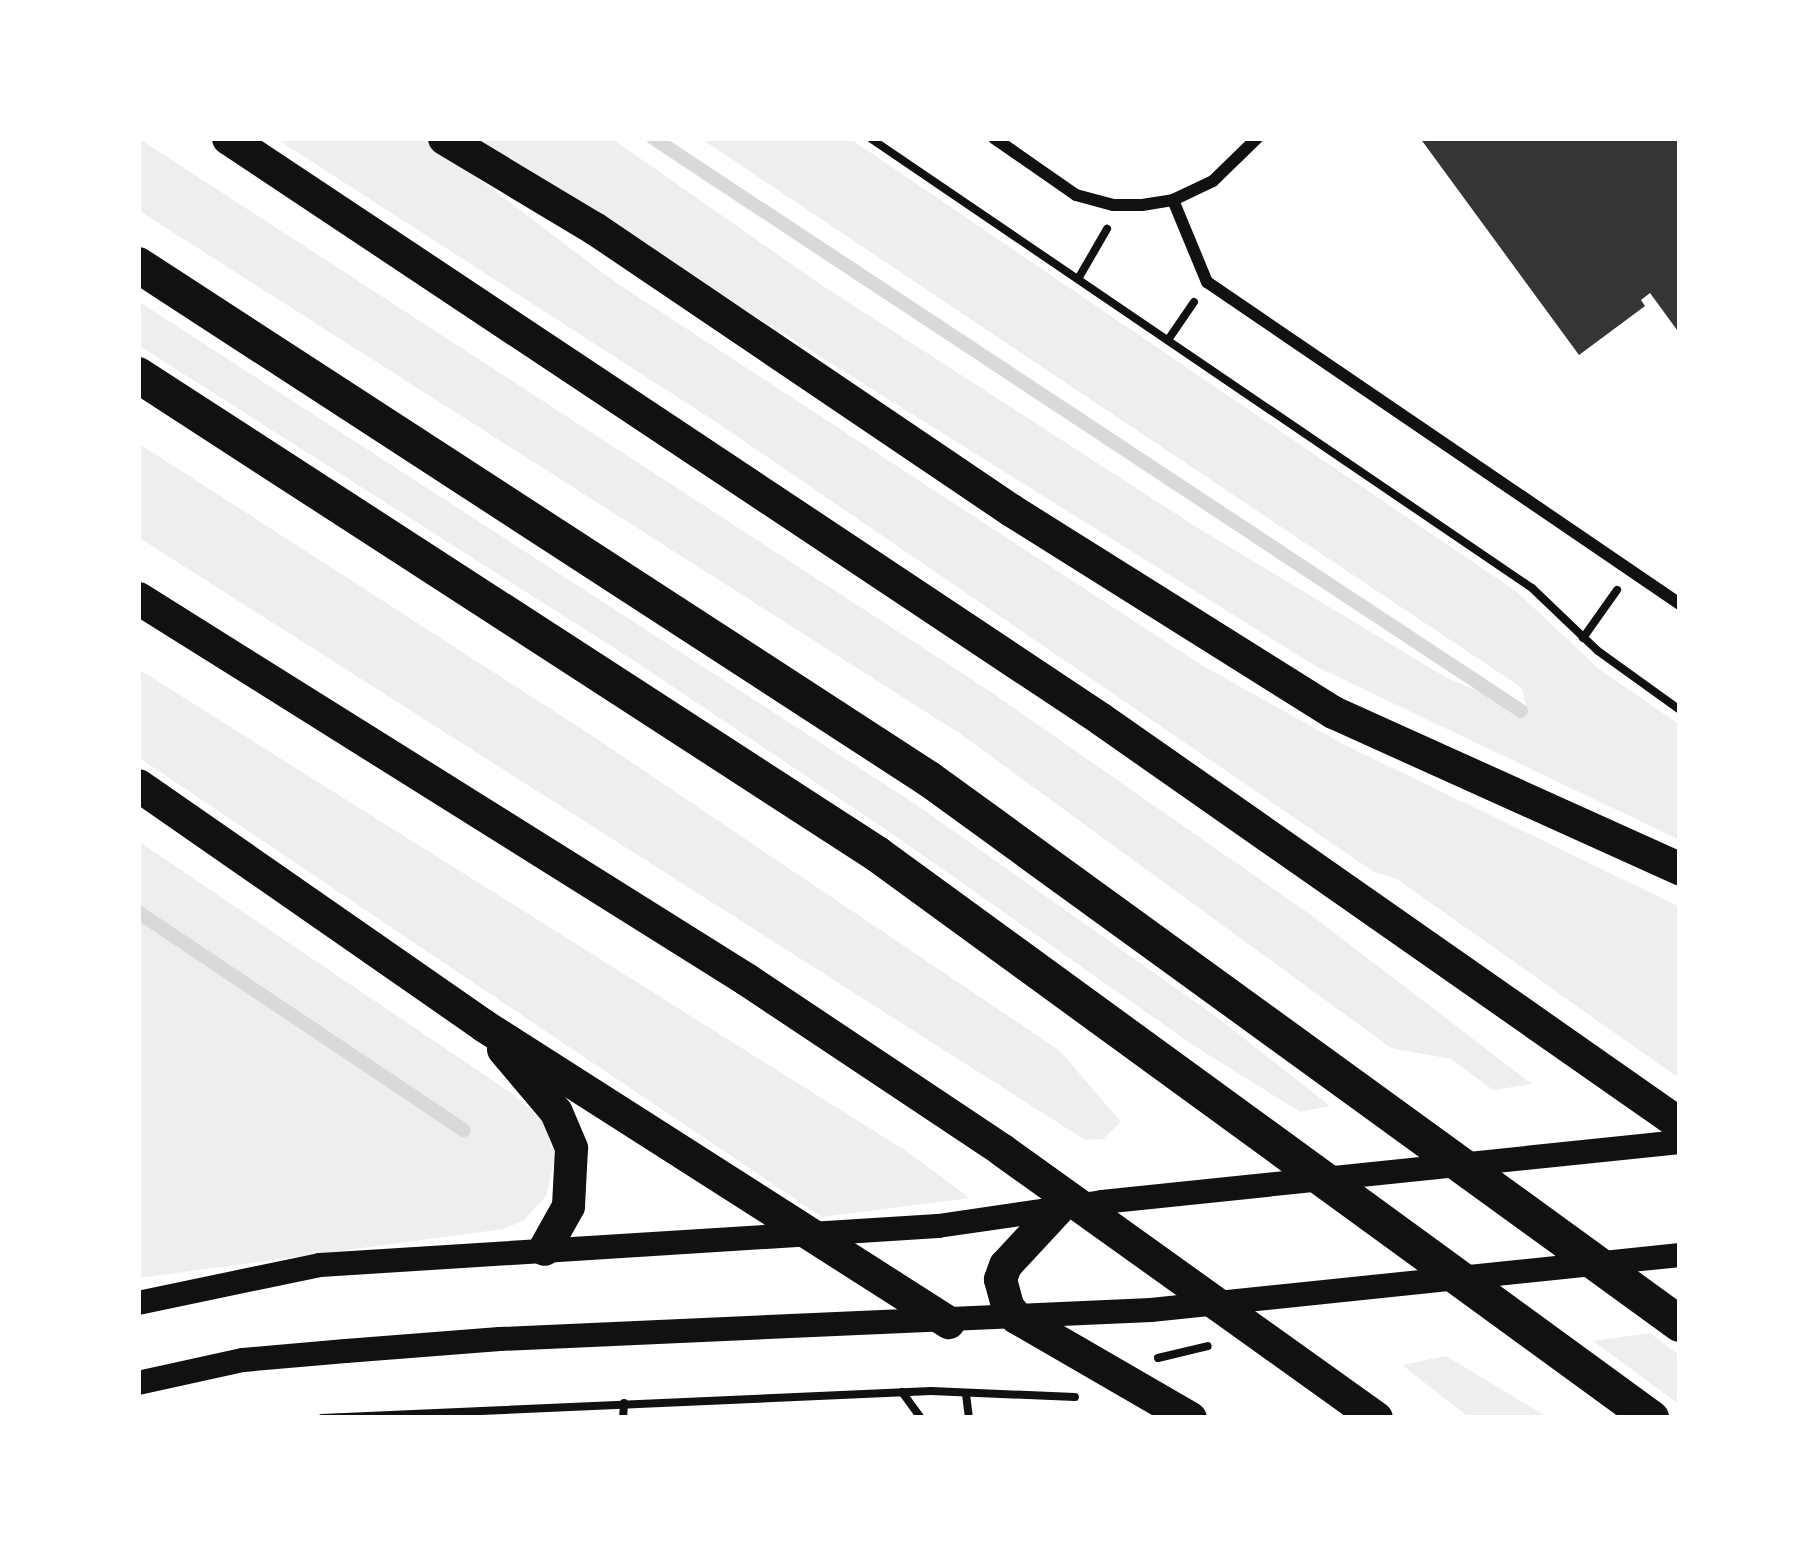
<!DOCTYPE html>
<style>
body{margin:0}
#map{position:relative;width:1818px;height:1556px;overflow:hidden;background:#fff;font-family:"DejaVu Sans",sans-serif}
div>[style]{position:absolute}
.green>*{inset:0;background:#eee}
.stream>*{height:14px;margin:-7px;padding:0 7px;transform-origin:7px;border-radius:7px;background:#d9d9d9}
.building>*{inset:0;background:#353535}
.path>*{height:8px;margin:-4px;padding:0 4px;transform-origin:4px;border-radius:4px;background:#111}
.minor>*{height:12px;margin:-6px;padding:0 6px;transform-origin:6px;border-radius:6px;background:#111}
.secondary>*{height:24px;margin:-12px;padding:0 12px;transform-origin:12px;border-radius:12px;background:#111}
.trunk>*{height:33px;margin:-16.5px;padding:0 16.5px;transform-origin:16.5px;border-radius:16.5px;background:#111}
.motorway>*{height:36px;margin:-18px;padding:0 18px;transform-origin:18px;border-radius:18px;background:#111}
span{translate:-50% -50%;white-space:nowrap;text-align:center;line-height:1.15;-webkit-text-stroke:9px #fff;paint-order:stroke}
.frame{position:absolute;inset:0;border:141px solid #fff;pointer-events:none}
</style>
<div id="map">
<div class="green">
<i style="clip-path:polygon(138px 138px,988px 690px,1311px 915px,1532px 1084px,1493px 1090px,1451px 1059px,1391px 1048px,962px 735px,138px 210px)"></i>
<i style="clip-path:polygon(275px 138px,425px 138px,615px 282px,1203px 666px,1347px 746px,1680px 907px,1680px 1079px,1397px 879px,1374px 872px,716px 422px)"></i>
<i style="clip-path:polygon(470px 138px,611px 138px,817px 282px,1198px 528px,1447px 678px,1527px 711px,1522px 688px,700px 138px,849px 138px,1517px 592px,1599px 669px,1680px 725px,1680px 840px,1317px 667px)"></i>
<i style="clip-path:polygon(138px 301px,915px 804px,1218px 1018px,1330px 1106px,1300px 1112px,1193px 1045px,894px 835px,630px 658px,138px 345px)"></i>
<i style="clip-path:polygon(138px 443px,588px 733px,1060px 1051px,1121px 1122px,1103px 1139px,1085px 1140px,138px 537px)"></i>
<i style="clip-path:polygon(138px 669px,906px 1151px,970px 1198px,822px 1217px,138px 757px)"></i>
<i style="clip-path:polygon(138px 841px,514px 1095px,544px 1122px,555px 1158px,546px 1196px,524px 1220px,504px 1229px,138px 1278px)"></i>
<i style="clip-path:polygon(1650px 1333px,1680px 1356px,1680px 1405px,1593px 1341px)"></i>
<i style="clip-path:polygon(1446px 1356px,1549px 1418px,1470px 1418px,1402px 1365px)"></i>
</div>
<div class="stream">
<i style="left:653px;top:138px;width:1040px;rotate:33.43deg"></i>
<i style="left:138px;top:912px;width:392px;rotate:33.8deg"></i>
</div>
<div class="building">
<i style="clip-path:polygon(1420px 138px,1680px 138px,1680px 334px,1650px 293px,1641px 300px,1645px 306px,1579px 355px)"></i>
</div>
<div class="path">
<i style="left:870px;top:138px;width:800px;rotate:34.21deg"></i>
<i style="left:1532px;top:588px;width:91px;rotate:43.7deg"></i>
<i style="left:1598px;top:651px;width:101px;rotate:35.7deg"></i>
<i style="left:1078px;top:279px;width:58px;rotate:-59.9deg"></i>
<i style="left:1168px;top:340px;width:46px;rotate:-55.6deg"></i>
<i style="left:1583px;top:638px;width:59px;rotate:-54.7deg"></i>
<i style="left:1158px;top:1358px;width:51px;rotate:-13.5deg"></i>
<i style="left:902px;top:1392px;width:32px;rotate:54deg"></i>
<i style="left:966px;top:1394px;width:24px;rotate:83deg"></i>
<i style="left:322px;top:1418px;width:610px;rotate:-2.54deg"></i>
<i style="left:931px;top:1391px;width:144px;rotate:2.4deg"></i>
<i style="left:623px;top:1418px;width:15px;rotate:-86deg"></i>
</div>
<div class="minor">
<i style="left:994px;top:138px;width:100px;rotate:34.8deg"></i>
<i style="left:1076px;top:195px;width:38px;rotate:15deg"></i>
<i style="left:1113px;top:205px;width:29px"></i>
<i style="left:1142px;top:205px;width:31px;rotate:-9deg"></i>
<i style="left:1173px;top:200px;width:44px;rotate:-25.4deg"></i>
<i style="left:1213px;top:181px;width:62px;rotate:-44.3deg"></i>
<i style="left:1173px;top:200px;width:89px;rotate:67.5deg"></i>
<i style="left:1207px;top:282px;width:572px;rotate:34.25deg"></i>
</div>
<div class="secondary">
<i style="left:138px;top:1303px;width:186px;rotate:-11.8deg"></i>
<i style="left:320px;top:1265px;width:619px;rotate:-3.61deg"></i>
<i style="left:938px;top:1226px;width:166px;rotate:-8.3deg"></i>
<i style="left:1102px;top:1202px;width:581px;rotate:-5.93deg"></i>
<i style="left:138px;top:1383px;width:107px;rotate:-12.4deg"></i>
<i style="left:243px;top:1360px;width:103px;rotate:-5deg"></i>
<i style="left:346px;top:1351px;width:154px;rotate:-4.5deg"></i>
<i style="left:500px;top:1339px;width:652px;rotate:-2.55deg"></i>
<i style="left:1151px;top:1310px;width:532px;rotate:-5.94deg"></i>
</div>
<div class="trunk">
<i style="left:228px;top:138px;width:1049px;rotate:33.64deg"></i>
<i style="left:1101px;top:719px;width:707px;rotate:34.97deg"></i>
<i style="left:444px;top:138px;width:175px;rotate:31deg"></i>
<i style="left:594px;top:228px;width:503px;rotate:34.07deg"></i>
<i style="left:1011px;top:510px;width:380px;rotate:32.1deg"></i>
<i style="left:1333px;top:712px;width:381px;rotate:24.3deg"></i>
<i style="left:138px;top:598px;width:718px;rotate:32.07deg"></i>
<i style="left:746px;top:979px;width:308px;rotate:33.7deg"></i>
<i style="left:1002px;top:1150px;width:460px;rotate:35.6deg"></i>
<i style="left:138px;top:785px;width:420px;rotate:34.8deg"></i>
<i style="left:483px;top:1025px;width:552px;rotate:32.57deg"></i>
<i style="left:503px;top:1049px;width:82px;rotate:49.9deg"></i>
<i style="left:556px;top:1112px;width:39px;rotate:67deg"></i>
<i style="left:571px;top:1148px;width:58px;rotate:93deg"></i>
<i style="left:568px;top:1206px;width:49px;rotate:119.2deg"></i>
<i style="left:1057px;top:1209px;width:76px;rotate:132.9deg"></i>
<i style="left:1005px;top:1265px;width:15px;rotate:110deg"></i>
<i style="left:1000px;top:1279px;width:28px;rotate:75deg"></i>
<i style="left:1007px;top:1306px;width:14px;rotate:51deg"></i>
<i style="left:1016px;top:1317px;width:201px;rotate:30.1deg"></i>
</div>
<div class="motorway">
<i style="left:138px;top:265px;width:943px;rotate:33.02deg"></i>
<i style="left:929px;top:779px;width:928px;rotate:35.97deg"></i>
<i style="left:138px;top:375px;width:881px;rotate:32.95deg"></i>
<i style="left:877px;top:854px;width:958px;rotate:36.08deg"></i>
</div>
<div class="frame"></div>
</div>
